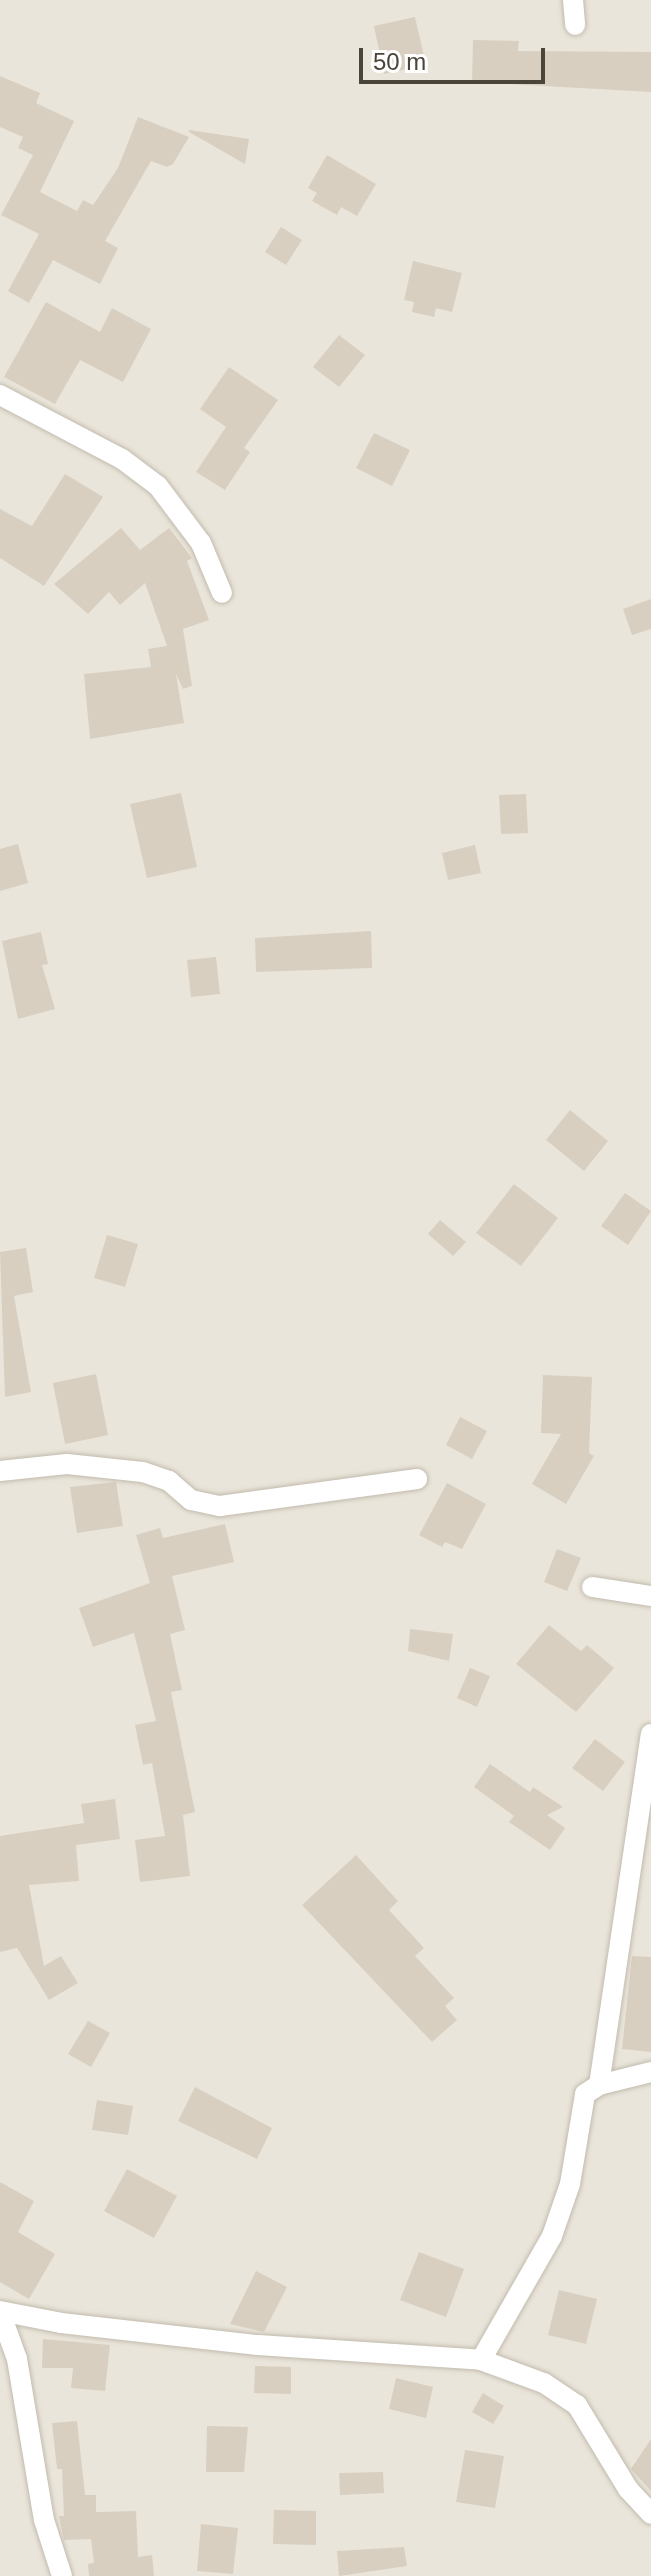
<!DOCTYPE html>
<style>
body{margin:0}
#map{position:relative;width:651px;height:2576px;overflow:hidden;background:#f6f3ec;font-family:Helvetica,sans-serif}
div>[style]{position:absolute}
.residential>*{inset:0;background:#eae5da}
.building>*{inset:0;background:#d8cfc1}
.roads{filter:drop-shadow(0 0 2px #c2bbae) drop-shadow(0 0 2px #c2bbae)}
.minor>*{height:20px;margin:-10px;padding:0 10px;transform-origin:10px;border-radius:10px;background:#fff}
span{translate:-50% -50%;white-space:nowrap;text-align:center;line-height:1.15;-webkit-text-stroke:8px #fff;paint-order:stroke}
.scale{position:absolute;left:359px;top:48px;width:186px;height:36px;box-sizing:border-box;border:4px solid #4b4439;border-top:0;padding-left:10px;font-size:24px;line-height:28px;white-space:nowrap;color:#4b4439;-webkit-text-stroke:6px #fff;paint-order:stroke}
</style>
<div id="map">
<div class="residential">
<i style="clip-path:polygon(0 0,651px 0,651px 2576px,0 2576px)"></i>
</div>
<div class="building">
<i style="clip-path:polygon(415px 17px,426px 65px,384px 74px,374px 26px)"></i>
<i style="clip-path:polygon(473px 40px,519px 41px,518px 51px,651px 52px,651px 92px,472px 82px)"></i>
<i style="clip-path:polygon(0 76px,40px 93px,36px 103px,74px 121px,40px 192px,77px 211px,83px 200px,93px 205px,118px 168px,138px 117px,189px 137px,173px 164px,167px 167px,151px 161px,105px 241px,118px 248px,100px 284px,53px 260px,29px 303px,8px 291px,39px 234px,1px 215px,33px 155px,18px 148px,23px 137px,0 127px)"></i>
<i style="clip-path:polygon(189px 130px,249px 139px,245px 164px,189px 132px)"></i>
<i style="clip-path:polygon(327px 155px,376px 184px,357px 216px,341px 207px,337px 215px,312px 201px,317px 193px,308px 188px)"></i>
<i style="clip-path:polygon(281px 227px,302px 240px,286px 265px,265px 252px)"></i>
<i style="clip-path:polygon(413px 261px,462px 273px,452px 312px,436px 308px,434px 317px,412px 312px,414px 302px,404px 300px)"></i>
<i style="clip-path:polygon(46px 302px,100px 332px,112px 308px,151px 329px,123px 382px,80px 360px,55px 404px,4px 377px)"></i>
<i style="clip-path:polygon(339px 335px,365px 355px,339px 387px,313px 367px)"></i>
<i style="clip-path:polygon(229px 367px,278px 400px,244px 448px,250px 452px,225px 490px,196px 472px,226px 427px,200px 409px)"></i>
<i style="clip-path:polygon(374px 433px,410px 450px,392px 486px,356px 468px)"></i>
<i style="clip-path:polygon(65px 474px,103px 497px,44px 586px,0 558px,0 509px,32px 526px)"></i>
<i style="clip-path:polygon(121px 528px,140px 550px,169px 528px,192px 558px,187px 561px,209px 620px,183px 629px,192px 686px,183px 689px,176px 674px,184px 723px,90px 739px,84px 674px,151px 667px,148px 649px,167px 646px,145px 583px,120px 605px,109px 592px,88px 614px,54px 584px)"></i>
<i style="clip-path:polygon(651px 599px,651px 629px,632px 635px,623px 609px)"></i>
<i style="clip-path:polygon(181px 793px,197px 867px,147px 878px,130px 804px)"></i>
<i style="clip-path:polygon(526px 794px,528px 833px,501px 834px,499px 795px)"></i>
<i style="clip-path:polygon(18px 844px,28px 883px,0 891px,0 849px)"></i>
<i style="clip-path:polygon(475px 845px,481px 873px,448px 880px,442px 853px)"></i>
<i style="clip-path:polygon(371px 931px,372px 968px,256px 972px,255px 938px)"></i>
<i style="clip-path:polygon(41px 932px,48px 964px,42px 965px,55px 1009px,18px 1019px,2px 941px)"></i>
<i style="clip-path:polygon(216px 957px,220px 994px,191px 997px,187px 960px)"></i>
<i style="clip-path:polygon(570px 1110px,608px 1141px,584px 1171px,546px 1140px)"></i>
<i style="clip-path:polygon(514px 1184px,558px 1218px,521px 1266px,476px 1233px)"></i>
<i style="clip-path:polygon(625px 1193px,651px 1211px,628px 1245px,601px 1226px)"></i>
<i style="clip-path:polygon(440px 1220px,466px 1242px,453px 1256px,428px 1234px)"></i>
<i style="clip-path:polygon(107px 1235px,138px 1244px,125px 1287px,94px 1278px)"></i>
<i style="clip-path:polygon(26px 1248px,33px 1292px,14px 1296px,31px 1392px,5px 1397px,0 1252px)"></i>
<i style="clip-path:polygon(96px 1374px,108px 1435px,65px 1444px,53px 1383px)"></i>
<i style="clip-path:polygon(543px 1375px,592px 1377px,589px 1453px,594px 1456px,566px 1504px,532px 1484px,561px 1434px,541px 1433px)"></i>
<i style="clip-path:polygon(460px 1417px,487px 1431px,472px 1459px,446px 1445px)"></i>
<i style="clip-path:polygon(116px 1482px,123px 1526px,77px 1533px,70px 1487px)"></i>
<i style="clip-path:polygon(447px 1483px,486px 1504px,462px 1549px,445px 1542px,442px 1547px,419px 1535px)"></i>
<i style="clip-path:polygon(225px 1524px,234px 1562px,172px 1576px,185px 1630px,170px 1634px,182px 1690px,171px 1692px,195px 1812px,183px 1815px,190px 1876px,140px 1882px,135px 1840px,165px 1836px,152px 1763px,143px 1765px,135px 1725px,156px 1721px,134px 1633px,93px 1647px,79px 1608px,150px 1583px,136px 1535px,160px 1528px,163px 1538px)"></i>
<i style="clip-path:polygon(557px 1549px,581px 1558px,567px 1591px,544px 1582px)"></i>
<i style="clip-path:polygon(549px 1625px,581px 1651px,587px 1645px,614px 1668px,576px 1712px,516px 1664px)"></i>
<i style="clip-path:polygon(410px 1629px,453px 1634px,449px 1661px,408px 1651px)"></i>
<i style="clip-path:polygon(470px 1668px,490px 1676px,477px 1707px,457px 1698px)"></i>
<i style="clip-path:polygon(595px 1739px,625px 1762px,603px 1791px,572px 1768px)"></i>
<i style="clip-path:polygon(490px 1764px,530px 1792px,533px 1787px,563px 1807px,547px 1815px,565px 1828px,550px 1850px,509px 1822px,514px 1816px,474px 1787px)"></i>
<i style="clip-path:polygon(115px 1799px,120px 1839px,76px 1845px,79px 1881px,29px 1885px,44px 1966px,61px 1956px,78px 1983px,49px 2000px,17px 1948px,0 1952px,0 1836px,84px 1823px,81px 1804px)"></i>
<i style="clip-path:polygon(356px 1855px,398px 1901px,389px 1910px,424px 1948px,415px 1956px,454px 1998px,445px 2006px,457px 2020px,432px 2042px,302px 1905px)"></i>
<i style="clip-path:polygon(632px 1956px,651px 1957px,651px 2052px,622px 2049px)"></i>
<i style="clip-path:polygon(88px 2021px,110px 2033px,91px 2067px,68px 2054px)"></i>
<i style="clip-path:polygon(195px 2087px,272px 2128px,257px 2159px,178px 2121px)"></i>
<i style="clip-path:polygon(97px 2100px,133px 2106px,128px 2135px,92px 2130px)"></i>
<i style="clip-path:polygon(127px 2169px,177px 2196px,154px 2238px,104px 2211px)"></i>
<i style="clip-path:polygon(0 2182px,34px 2201px,18px 2232px,55px 2254px,29px 2299px,0 2282px)"></i>
<i style="clip-path:polygon(419px 2252px,464px 2269px,446px 2317px,400px 2300px)"></i>
<i style="clip-path:polygon(256px 2271px,287px 2287px,264px 2332px,230px 2324px)"></i>
<i style="clip-path:polygon(559px 2290px,597px 2299px,586px 2344px,548px 2335px)"></i>
<i style="clip-path:polygon(43px 2339px,110px 2345px,105px 2391px,71px 2388px,73px 2368px,42px 2368px)"></i>
<i style="clip-path:polygon(255px 2366px,291px 2367px,291px 2394px,254px 2393px)"></i>
<i style="clip-path:polygon(396px 2378px,433px 2387px,426px 2418px,389px 2409px)"></i>
<i style="clip-path:polygon(483px 2393px,504px 2406px,493px 2424px,472px 2412px)"></i>
<i style="clip-path:polygon(77px 2421px,85px 2495px,96px 2495px,96px 2512px,136px 2511px,138px 2557px,152px 2555px,154px 2576px,89px 2576px,88px 2564px,94px 2563px,91px 2539px,64px 2540px,59px 2516px,64px 2516px,62px 2469px,57px 2469px,52px 2423px)"></i>
<i style="clip-path:polygon(207px 2426px,248px 2427px,244px 2472px,206px 2472px)"></i>
<i style="clip-path:polygon(651px 2439px,651px 2491px,631px 2469px)"></i>
<i style="clip-path:polygon(465px 2450px,504px 2456px,495px 2508px,456px 2502px)"></i>
<i style="clip-path:polygon(383px 2472px,384px 2493px,340px 2495px,339px 2473px)"></i>
<i style="clip-path:polygon(274px 2510px,316px 2511px,316px 2545px,273px 2544px)"></i>
<i style="clip-path:polygon(201px 2524px,238px 2528px,233px 2574px,197px 2571px)"></i>
<i style="clip-path:polygon(404px 2547px,407px 2566px,339px 2576px,337px 2551px)"></i>
</div>
<div class="roads">
<div class="minor">
<i style="left:573px;top:0;width:25px;rotate:85deg"></i>
<i style="left:0;top:395px;width:138px;rotate:27.7deg"></i>
<i style="left:122px;top:459px;width:45px;rotate:36.9deg"></i>
<i style="left:158px;top:486px;width:71px;rotate:53deg"></i>
<i style="left:201px;top:543px;width:54px;rotate:67.2deg"></i>
<i style="left:0;top:1471px;width:67px;rotate:-6deg"></i>
<i style="left:67px;top:1464px;width:76px;rotate:6deg"></i>
<i style="left:143px;top:1472px;width:28px;rotate:19deg"></i>
<i style="left:169px;top:1481px;width:29px;rotate:41deg"></i>
<i style="left:191px;top:1500px;width:30px;rotate:12deg"></i>
<i style="left:220px;top:1506px;width:199px;rotate:-7.8deg"></i>
<i style="left:592px;top:1587px;width:60px;rotate:8.7deg"></i>
<i style="left:599px;top:2085px;width:355px;rotate:-81.6deg"></i>
<i style="left:0;top:2311px;width:62px;rotate:11.1deg"></i>
<i style="left:61px;top:2323px;width:198px;rotate:6.4deg"></i>
<i style="left:258px;top:2345px;width:224px;rotate:3.8deg"></i>
<i style="left:481px;top:2360px;width:67px;rotate:20.1deg"></i>
<i style="left:544px;top:2383px;width:40px;rotate:34deg"></i>
<i style="left:577px;top:2405px;width:98px;rotate:58.7deg"></i>
<i style="left:628px;top:2489px;width:34px;rotate:47deg"></i>
<i style="left:0;top:2312px;width:50px;rotate:70.1deg"></i>
<i style="left:17px;top:2359px;width:163px;rotate:80.5deg"></i>
<i style="left:44px;top:2520px;width:59px;rotate:72.2deg"></i>
<i style="left:481px;top:2360px;width:143px;rotate:-60.2deg"></i>
<i style="left:552px;top:2236px;width:55px;rotate:-70.9deg"></i>
<i style="left:570px;top:2184px;width:91px;rotate:-80.5deg"></i>
<i style="left:585px;top:2094px;width:17px;rotate:-33deg"></i>
<i style="left:599px;top:2085px;width:54px;rotate:-14deg"></i>
</div>
</div>
<div class="scale">50 m</div>
</div>
